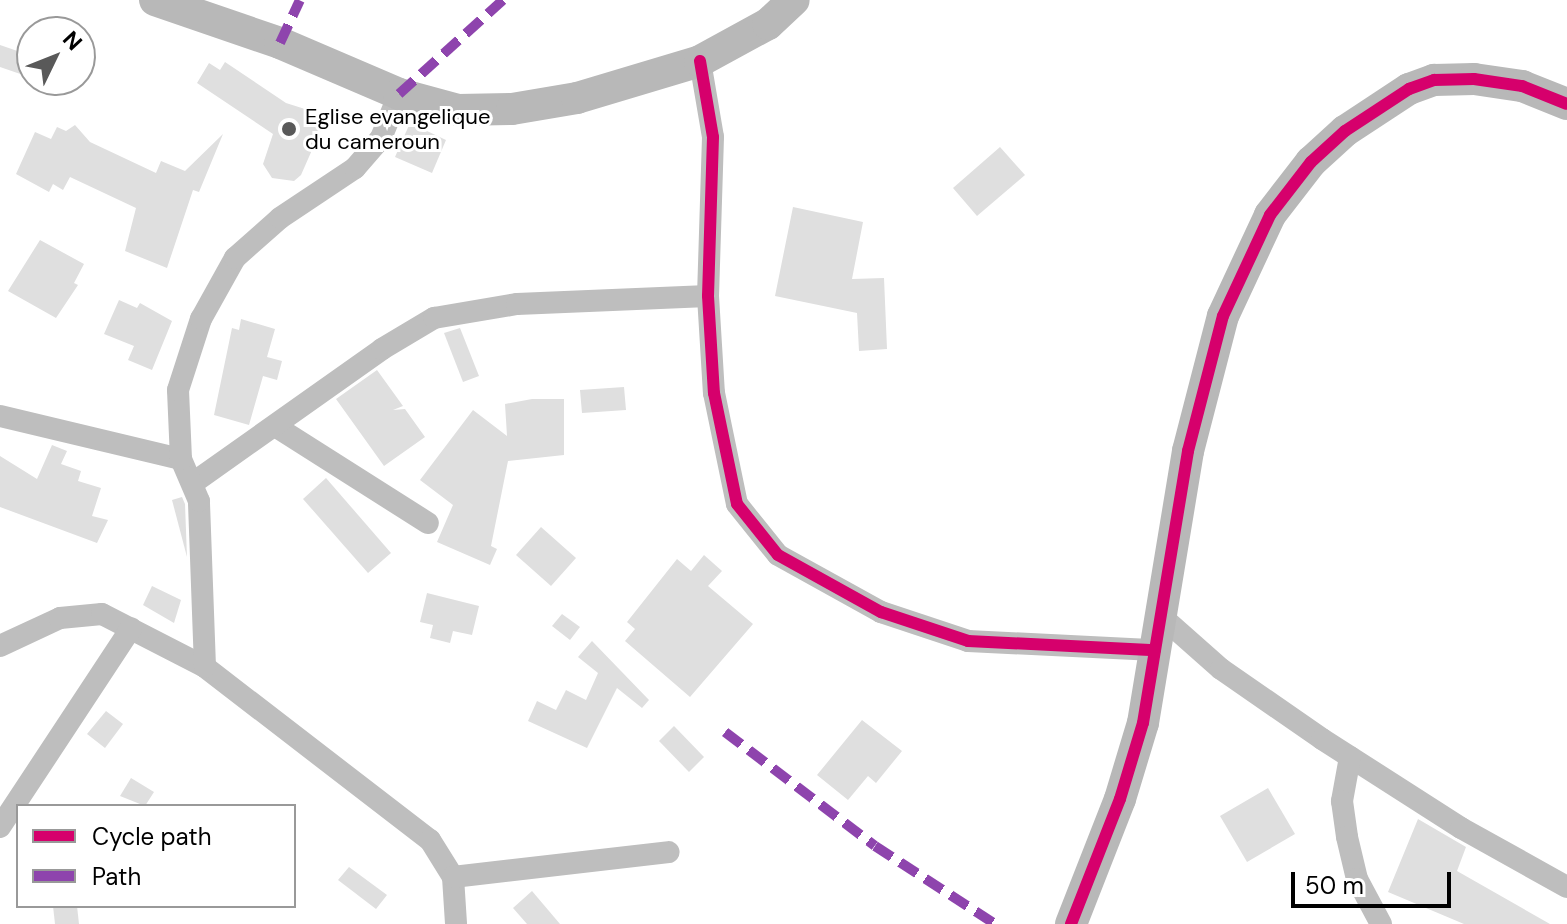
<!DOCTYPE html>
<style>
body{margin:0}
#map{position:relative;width:1567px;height:924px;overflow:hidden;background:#fff;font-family:"DM Sans",sans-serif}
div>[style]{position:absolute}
.building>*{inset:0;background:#dfdfdf}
.street>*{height:22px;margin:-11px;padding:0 11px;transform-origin:11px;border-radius:11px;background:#bebebe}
.secondary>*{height:32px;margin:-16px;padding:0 16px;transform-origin:16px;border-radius:16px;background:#b8b8b8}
.quiet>*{height:10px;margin-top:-5px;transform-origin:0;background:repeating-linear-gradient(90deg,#8e44ad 0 20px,transparent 0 30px)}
.cycleway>*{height:12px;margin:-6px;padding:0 6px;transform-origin:6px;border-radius:6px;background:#d6006c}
.dots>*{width:22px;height:22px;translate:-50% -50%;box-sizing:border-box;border:4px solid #fff;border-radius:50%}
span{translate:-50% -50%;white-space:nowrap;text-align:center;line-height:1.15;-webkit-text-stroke:6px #fff;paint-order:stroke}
.poi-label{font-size:22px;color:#000}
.left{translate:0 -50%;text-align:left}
.legend{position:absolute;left:16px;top:804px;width:280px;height:104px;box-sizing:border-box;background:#fff;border:2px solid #999;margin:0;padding:10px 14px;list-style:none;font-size:24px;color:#000}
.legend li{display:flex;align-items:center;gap:16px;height:40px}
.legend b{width:40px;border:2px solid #999}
.north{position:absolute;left:16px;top:16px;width:80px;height:80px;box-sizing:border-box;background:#fff;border:2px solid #999;border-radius:50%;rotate:47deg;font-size:22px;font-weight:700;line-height:32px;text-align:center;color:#000}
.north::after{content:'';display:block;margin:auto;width:28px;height:36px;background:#595959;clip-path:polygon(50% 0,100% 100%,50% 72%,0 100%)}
.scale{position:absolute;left:1291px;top:872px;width:160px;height:36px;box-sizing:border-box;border:4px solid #000;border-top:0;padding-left:10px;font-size:24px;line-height:28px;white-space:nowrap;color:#000;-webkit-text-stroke:6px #fff;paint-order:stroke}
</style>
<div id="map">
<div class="building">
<i style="clip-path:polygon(0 45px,32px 56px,32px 78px,0 67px)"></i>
<i style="clip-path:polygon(225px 62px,286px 103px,327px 116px,301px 175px,294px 181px,272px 178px,263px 164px,273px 134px,197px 83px,209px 63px,220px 70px)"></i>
<i style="clip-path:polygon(410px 123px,446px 140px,432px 173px,395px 157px)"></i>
<i style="clip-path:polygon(75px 125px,90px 142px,156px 173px,161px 161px,185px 171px,223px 134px,199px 192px,193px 190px,167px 268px,125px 251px,136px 208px,70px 177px,63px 190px,53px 184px,49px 192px,16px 174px,35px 132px,51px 139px,57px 127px,66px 131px)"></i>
<i style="clip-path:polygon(1000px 147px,1025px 175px,977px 216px,953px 188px)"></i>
<i style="clip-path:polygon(793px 207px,863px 222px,852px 279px,884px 278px,887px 349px,859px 351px,857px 313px,775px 296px)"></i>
<i style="clip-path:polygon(40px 240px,84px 264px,74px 283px,78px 285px,56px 318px,8px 291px)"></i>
<i style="clip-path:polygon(119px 300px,137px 308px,140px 303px,172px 321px,152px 370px,128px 360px,134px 346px,104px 334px)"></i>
<i style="clip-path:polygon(241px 319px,275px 329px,267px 357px,282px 361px,277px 380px,263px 376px,249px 425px,214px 415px,232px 328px,239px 330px)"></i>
<i style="clip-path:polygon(460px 328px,479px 376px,463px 382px,444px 333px)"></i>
<i style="clip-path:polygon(377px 370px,403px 406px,393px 410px,405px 409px,425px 437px,384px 466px,336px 399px)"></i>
<i style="clip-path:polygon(624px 387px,626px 410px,582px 413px,580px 390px)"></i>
<i style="clip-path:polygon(532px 399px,564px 399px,564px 455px,508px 461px,491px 546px,497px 549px,490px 565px,437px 542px,453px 505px,420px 480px,473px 410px,507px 436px,505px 404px)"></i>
<i style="clip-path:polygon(52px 445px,67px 451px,61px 464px,81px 471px,78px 481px,101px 488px,92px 516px,108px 520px,97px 543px,0 507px,0 456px,37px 479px)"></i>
<i style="clip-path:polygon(326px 478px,391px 553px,368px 573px,303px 499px)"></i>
<i style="clip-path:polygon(182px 497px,185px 504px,187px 557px,172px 500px)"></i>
<i style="clip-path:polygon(541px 527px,576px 558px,551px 586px,516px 555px)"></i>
<i style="clip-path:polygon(704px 555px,722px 571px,708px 586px,753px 624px,690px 697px,625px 641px,635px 629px,627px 622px,677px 559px,691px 571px)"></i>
<i style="clip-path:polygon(152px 586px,181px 600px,174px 623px,143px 605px)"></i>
<i style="clip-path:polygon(427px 593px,479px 606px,472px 635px,453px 631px,450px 643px,430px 638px,433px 625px,420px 622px)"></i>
<i style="clip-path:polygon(562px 614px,580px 627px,570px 640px,552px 626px)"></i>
<i style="clip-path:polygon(592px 641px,649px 700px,642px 708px,617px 688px,587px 748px,528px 721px,537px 701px,556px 710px,566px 690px,586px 700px,598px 673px,578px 657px)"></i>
<i style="clip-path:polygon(106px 711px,123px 724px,105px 748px,87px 734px)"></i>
<i style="clip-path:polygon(862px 720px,902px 751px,876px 783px,868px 776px,848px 800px,817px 775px)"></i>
<i style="clip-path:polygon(674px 726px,704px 757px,689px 772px,659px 741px)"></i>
<i style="clip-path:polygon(131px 778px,154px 792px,145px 806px,120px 796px)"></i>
<i style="clip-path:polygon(1268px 788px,1295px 834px,1247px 862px,1220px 816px)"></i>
<i style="clip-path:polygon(1418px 819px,1466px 847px,1457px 871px,1550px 924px,1464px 924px,1388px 892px)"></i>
<i style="clip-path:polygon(349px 867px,387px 895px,376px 909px,338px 880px)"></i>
<i style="clip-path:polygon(532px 891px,560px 924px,527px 924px,513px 908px)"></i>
<i style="clip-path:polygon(53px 906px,77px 906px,79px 924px,55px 924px)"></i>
</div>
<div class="street">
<i style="left:700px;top:61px;width:77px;rotate:80.3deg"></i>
<i style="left:713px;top:137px;width:159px;rotate:91.8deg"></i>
<i style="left:708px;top:296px;width:97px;rotate:86.5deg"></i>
<i style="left:714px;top:393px;width:113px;rotate:78.3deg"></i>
<i style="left:737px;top:504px;width:65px;rotate:51.2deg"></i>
<i style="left:778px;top:555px;width:118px;rotate:29deg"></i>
<i style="left:881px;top:612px;width:92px;rotate:18.4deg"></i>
<i style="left:968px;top:641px;width:187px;rotate:2.8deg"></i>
<i style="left:0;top:416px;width:186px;rotate:13.4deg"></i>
<i style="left:275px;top:426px;width:181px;rotate:32.4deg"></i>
<i style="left:193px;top:483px;width:232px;rotate:-35.3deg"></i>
<i style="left:382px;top:349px;width:61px;rotate:-30.8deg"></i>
<i style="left:434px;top:318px;width:84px;rotate:-9.6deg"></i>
<i style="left:517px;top:304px;width:191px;rotate:-2.4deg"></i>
<i style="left:1161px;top:616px;width:80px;rotate:41.5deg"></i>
<i style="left:1221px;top:669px;width:123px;rotate:34.7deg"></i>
<i style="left:1322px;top:739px;width:165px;rotate:32.6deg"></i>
<i style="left:1461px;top:828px;width:121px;rotate:29.1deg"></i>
<i style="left:0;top:646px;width:66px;rotate:-25deg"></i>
<i style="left:60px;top:618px;width:42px;rotate:-5.4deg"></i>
<i style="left:102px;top:614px;width:116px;rotate:27.2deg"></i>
<i style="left:205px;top:667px;width:284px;rotate:37.6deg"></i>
<i style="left:430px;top:840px;width:44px;rotate:58.1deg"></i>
<i style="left:453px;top:877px;width:47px;rotate:86.3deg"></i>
<i style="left:205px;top:667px;width:166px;rotate:-92.1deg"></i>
<i style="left:199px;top:501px;width:46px;rotate:-113.2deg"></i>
<i style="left:181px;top:459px;width:69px;rotate:-92.5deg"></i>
<i style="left:178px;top:390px;width:75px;rotate:-72.1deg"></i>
<i style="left:201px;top:319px;width:70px;rotate:-60.9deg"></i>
<i style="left:235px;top:258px;width:60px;rotate:-41.6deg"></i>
<i style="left:280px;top:218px;width:90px;rotate:-33.7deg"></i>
<i style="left:355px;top:168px;width:40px;rotate:-49deg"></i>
<i style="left:381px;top:138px;width:48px;rotate:-67.8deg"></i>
<i style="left:1350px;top:757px;width:45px;rotate:100.3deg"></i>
<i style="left:1342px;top:801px;width:36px;rotate:82deg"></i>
<i style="left:1347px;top:837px;width:43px;rotate:76.6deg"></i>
<i style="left:1357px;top:879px;width:51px;rotate:61.9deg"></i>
<i style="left:0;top:827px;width:238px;rotate:-56.6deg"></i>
<i style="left:453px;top:877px;width:217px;rotate:-6.6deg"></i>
</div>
<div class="secondary">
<i style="left:155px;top:0;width:132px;rotate:19deg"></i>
<i style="left:280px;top:43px;width:129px;rotate:23.2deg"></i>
<i style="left:399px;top:94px;width:61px;rotate:15.2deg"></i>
<i style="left:458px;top:110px;width:54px;rotate:-1.1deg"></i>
<i style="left:512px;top:109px;width:66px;rotate:-9.6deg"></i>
<i style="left:577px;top:98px;width:128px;rotate:-16.7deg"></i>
<i style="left:700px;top:61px;width:77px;rotate:-28.6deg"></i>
<i style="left:768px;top:24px;width:35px;rotate:-43deg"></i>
<i style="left:1071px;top:924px;width:134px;rotate:-68.6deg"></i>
<i style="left:1120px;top:799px;width:79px;rotate:-73.2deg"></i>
<i style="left:1143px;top:723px;width:276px;rotate:-80.6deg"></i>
<i style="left:1188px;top:451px;width:139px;rotate:-75.5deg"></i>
<i style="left:1223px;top:316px;width:111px;rotate:-65deg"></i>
<i style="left:1270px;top:215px;width:67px;rotate:-52.3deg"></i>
<i style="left:1311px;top:162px;width:46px;rotate:-42.4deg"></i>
<i style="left:1345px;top:131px;width:77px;rotate:-33.3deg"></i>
<i style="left:1409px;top:89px;width:27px;rotate:-20deg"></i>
<i style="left:1434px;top:80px;width:40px;rotate:-1.4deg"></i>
<i style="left:1474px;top:79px;width:49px;rotate:8.3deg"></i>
<i style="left:1522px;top:86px;width:48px;rotate:21.8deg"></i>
</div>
<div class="quiet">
<i style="left:280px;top:43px;width:47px;rotate:-65.1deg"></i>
<i style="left:399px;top:94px;width:140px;rotate:-42.1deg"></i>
<i style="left:725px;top:732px;width:188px;rotate:37.2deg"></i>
<i style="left:875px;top:846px;width:143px;rotate:33deg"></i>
</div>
<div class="cycleway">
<i style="left:700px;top:61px;width:77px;rotate:80.3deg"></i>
<i style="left:713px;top:137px;width:159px;rotate:91.8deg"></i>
<i style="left:708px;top:296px;width:97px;rotate:86.5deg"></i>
<i style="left:714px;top:393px;width:113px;rotate:78.3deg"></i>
<i style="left:737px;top:504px;width:65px;rotate:51.2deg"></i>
<i style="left:778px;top:555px;width:118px;rotate:29deg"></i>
<i style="left:881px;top:612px;width:92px;rotate:18.4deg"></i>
<i style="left:968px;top:641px;width:187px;rotate:2.8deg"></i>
<i style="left:1071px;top:924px;width:134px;rotate:-68.6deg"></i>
<i style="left:1120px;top:799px;width:79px;rotate:-73.2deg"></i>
<i style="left:1143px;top:723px;width:276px;rotate:-80.6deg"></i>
<i style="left:1188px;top:451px;width:139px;rotate:-75.5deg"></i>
<i style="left:1223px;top:316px;width:111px;rotate:-65deg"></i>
<i style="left:1270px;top:215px;width:67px;rotate:-52.3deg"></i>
<i style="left:1311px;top:162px;width:46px;rotate:-42.4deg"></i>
<i style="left:1345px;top:131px;width:77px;rotate:-33.3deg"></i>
<i style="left:1409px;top:89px;width:27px;rotate:-20deg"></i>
<i style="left:1434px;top:80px;width:40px;rotate:-1.4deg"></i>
<i style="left:1474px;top:79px;width:49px;rotate:8.3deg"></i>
<i style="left:1522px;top:86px;width:48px;rotate:21.8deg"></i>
</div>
<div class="dots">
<i style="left:289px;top:129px;background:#595959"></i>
</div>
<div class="poi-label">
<span class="left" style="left:305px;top:129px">Eglise evangelique<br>du cameroun</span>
</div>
<ul class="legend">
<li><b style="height:10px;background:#d6006c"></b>Cycle path</li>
<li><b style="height:10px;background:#8e44ad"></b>Path</li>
</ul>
<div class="north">N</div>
<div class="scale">50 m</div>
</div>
